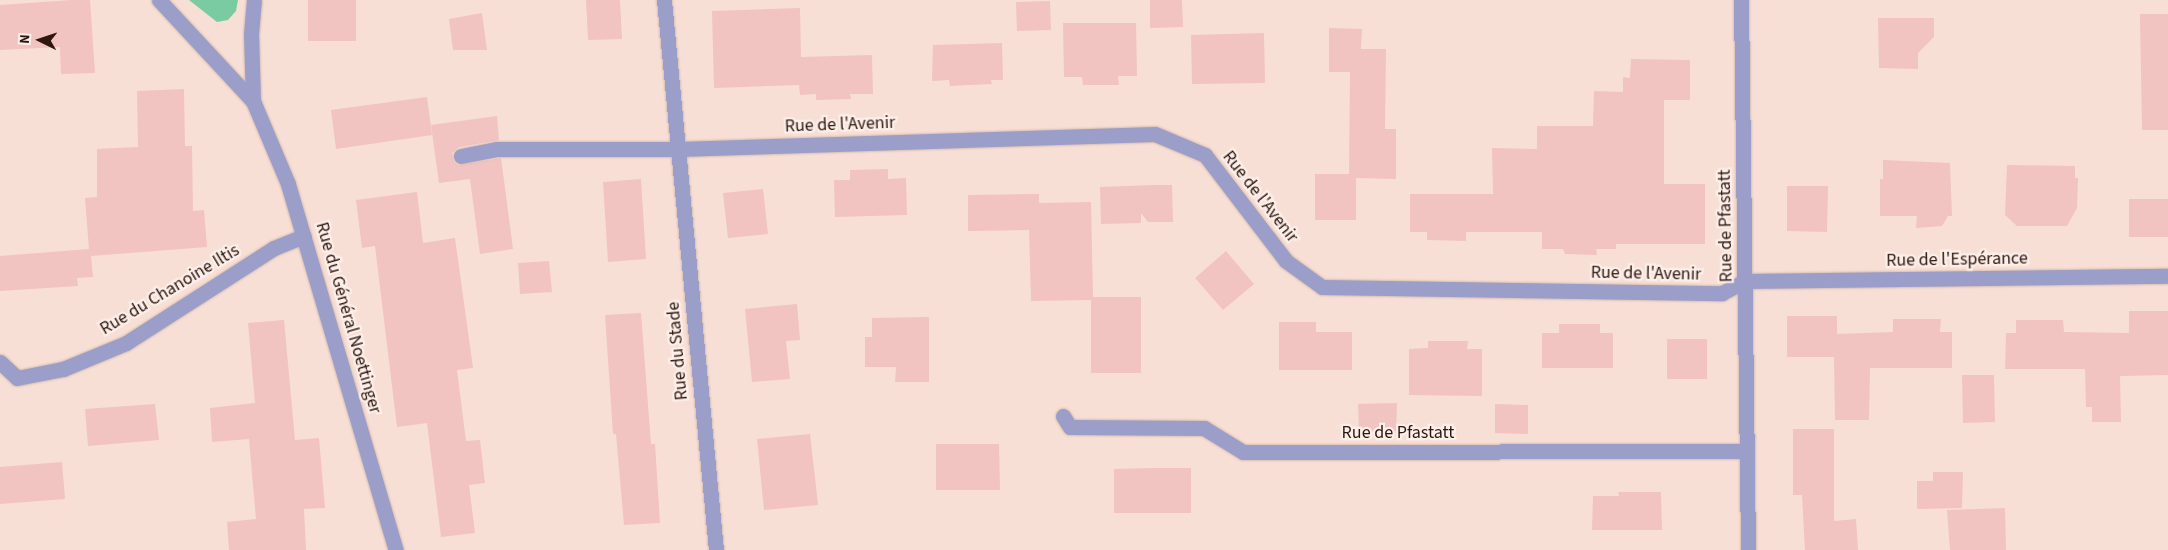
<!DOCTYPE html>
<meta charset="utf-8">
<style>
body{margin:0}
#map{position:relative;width:2168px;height:550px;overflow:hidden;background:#f8dfd5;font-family:"Source Sans 3",sans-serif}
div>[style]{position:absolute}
.green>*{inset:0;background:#7bcba2}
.building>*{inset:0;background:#f1c3c1}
.roads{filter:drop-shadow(0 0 1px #d3bbb1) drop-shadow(0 0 1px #d3bbb1)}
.street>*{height:15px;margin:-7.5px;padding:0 7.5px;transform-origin:7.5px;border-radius:7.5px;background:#9b9ec8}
span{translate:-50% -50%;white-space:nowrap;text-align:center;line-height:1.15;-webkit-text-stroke:4.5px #fcefea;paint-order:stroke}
.street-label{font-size:18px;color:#2d170f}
.north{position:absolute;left:15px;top:15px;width:50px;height:50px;-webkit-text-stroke:4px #fcefea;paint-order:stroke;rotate:274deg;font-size:14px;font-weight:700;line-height:20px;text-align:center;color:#2d170f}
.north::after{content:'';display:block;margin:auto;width:18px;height:22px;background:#2d170f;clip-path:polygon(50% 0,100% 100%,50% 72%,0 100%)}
</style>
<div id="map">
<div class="green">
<i style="clip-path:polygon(189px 0,238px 0,236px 11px,228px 20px,217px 22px)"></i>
</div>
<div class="building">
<i style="clip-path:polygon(72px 0,90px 0,95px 73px,61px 74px,60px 47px,0 50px,0 5px)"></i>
<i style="clip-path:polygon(308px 0,356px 0,356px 41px,308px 41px)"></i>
<i style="clip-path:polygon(586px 0,620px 0,622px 39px,588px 40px)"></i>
<i style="clip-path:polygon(1150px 0,1182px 0,1183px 27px,1150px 28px)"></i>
<i style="clip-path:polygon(1050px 1px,1051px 30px,1017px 31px,1016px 2px)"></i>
<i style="clip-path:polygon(800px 8px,801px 57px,872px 55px,873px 94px,850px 94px,851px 99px,816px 100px,816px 94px,800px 95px,799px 85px,714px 88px,712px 11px)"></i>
<i style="clip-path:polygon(482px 13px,487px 50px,453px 50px,449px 19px)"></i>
<i style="clip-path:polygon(2140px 14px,2168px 14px,2168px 130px,2142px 130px)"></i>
<i style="clip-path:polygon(1878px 18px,1934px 18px,1934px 37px,1918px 53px,1918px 69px,1879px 68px)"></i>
<i style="clip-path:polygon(1063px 23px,1136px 23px,1137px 76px,1118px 76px,1119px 85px,1083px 85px,1082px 77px,1064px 77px)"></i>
<i style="clip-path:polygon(1329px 28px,1362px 29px,1361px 49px,1386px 49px,1385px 129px,1396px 129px,1396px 179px,1356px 178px,1356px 220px,1315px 220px,1315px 174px,1349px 174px,1350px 72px,1329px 72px)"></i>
<i style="clip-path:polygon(1264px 33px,1265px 83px,1192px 84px,1191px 35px)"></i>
<i style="clip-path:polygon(1002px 43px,1003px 80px,991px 80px,992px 84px,969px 85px,950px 86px,949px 80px,932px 81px,933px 45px)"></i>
<i style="clip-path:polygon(1631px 59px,1690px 60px,1690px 100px,1664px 100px,1664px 184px,1705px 184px,1705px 244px,1616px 244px,1616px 249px,1596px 249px,1597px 255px,1565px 254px,1563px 249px,1542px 249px,1542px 232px,1466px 232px,1466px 241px,1427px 240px,1427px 232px,1410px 232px,1410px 194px,1493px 194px,1492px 148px,1537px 149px,1537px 126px,1593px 126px,1594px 91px,1623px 92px,1623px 77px,1630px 78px)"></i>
<i style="clip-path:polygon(184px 89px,185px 146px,192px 146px,193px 211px,204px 210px,207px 247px,91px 256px,93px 277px,77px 278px,78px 286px,0 291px,0 256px,89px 249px,85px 198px,97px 197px,97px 149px,138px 147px,137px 91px)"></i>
<i style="clip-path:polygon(427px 97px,432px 135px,336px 149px,331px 110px)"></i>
<i style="clip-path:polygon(497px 116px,499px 140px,459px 147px,452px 153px,454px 162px,458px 165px,501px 158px,513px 249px,480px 254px,470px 179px,439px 183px,431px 125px)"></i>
<i style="clip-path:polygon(1883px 160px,1950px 163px,1952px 216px,1948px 216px,1942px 226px,1916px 228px,1917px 216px,1880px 216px,1880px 179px,1883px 179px)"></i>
<i style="clip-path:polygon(2007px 165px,2075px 166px,2075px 178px,2078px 178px,2077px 208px,2067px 226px,2017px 226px,2005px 215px)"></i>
<i style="clip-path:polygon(888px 169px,888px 179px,906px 178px,907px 215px,835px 217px,834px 180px,850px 180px,850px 170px)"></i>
<i style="clip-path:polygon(641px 179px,646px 259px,608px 262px,603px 182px)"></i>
<i style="clip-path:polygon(1155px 185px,1172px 185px,1173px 222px,1148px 222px,1141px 213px,1141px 223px,1101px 224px,1100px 187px)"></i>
<i style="clip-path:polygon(1787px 186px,1828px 186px,1827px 232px,1787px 231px)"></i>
<i style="clip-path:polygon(763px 189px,768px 234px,728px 238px,723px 193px)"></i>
<i style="clip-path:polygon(417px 192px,423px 243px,455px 238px,473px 368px,457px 370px,466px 441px,480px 440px,485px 483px,469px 485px,475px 533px,441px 537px,427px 423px,397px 427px,375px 246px,362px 248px,356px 200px)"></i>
<i style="clip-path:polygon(1039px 194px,1039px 203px,1091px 202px,1093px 297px,1141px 297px,1141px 373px,1091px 373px,1091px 300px,1031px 301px,1029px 230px,968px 231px,968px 195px)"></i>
<i style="clip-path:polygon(2129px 199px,2168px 199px,2168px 237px,2129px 237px)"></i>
<i style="clip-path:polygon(1226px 251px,1254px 284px,1223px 310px,1195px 278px)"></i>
<i style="clip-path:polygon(549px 261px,552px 292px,520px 294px,518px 263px)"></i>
<i style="clip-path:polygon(797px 304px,800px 340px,786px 341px,790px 379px,752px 382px,745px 309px)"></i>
<i style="clip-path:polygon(2129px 311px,2168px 311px,2168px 375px,2120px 376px,2121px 422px,2092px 422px,2092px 407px,2086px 407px,2085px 369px,2005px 369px,2006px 333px,2016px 333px,2016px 320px,2063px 320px,2064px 332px,2129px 333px)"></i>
<i style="clip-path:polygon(641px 313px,651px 444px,655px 444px,660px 523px,624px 525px,616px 434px,613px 434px,605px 315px)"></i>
<i style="clip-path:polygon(1787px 316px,1837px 316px,1837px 334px,1893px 332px,1893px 319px,1941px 319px,1940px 332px,1952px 332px,1952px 368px,1870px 368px,1869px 420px,1835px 420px,1834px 357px,1787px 357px)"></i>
<i style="clip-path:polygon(929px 317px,929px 382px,895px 382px,896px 367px,865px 367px,865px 337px,872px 337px,872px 318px)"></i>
<i style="clip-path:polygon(284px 320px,295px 440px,319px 438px,325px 508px,304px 509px,306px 550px,229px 550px,227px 522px,256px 519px,249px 439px,212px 442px,210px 408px,255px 403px,248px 323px)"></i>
<i style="clip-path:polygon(1279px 322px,1316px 322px,1316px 332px,1352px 332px,1352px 370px,1279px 370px)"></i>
<i style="clip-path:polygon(1559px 324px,1600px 324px,1600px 333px,1613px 333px,1613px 368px,1542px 368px,1542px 333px,1559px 333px)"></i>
<i style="clip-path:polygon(1667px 339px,1707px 339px,1707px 379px,1667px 379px)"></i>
<i style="clip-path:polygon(1428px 341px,1468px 341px,1467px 349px,1482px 349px,1482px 396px,1409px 395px,1409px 349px,1428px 348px)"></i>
<i style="clip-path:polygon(1962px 375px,1994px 375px,1995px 422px,1963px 423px)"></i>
<i style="clip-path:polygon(1397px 403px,1396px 431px,1359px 431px,1358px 404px)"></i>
<i style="clip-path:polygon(155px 404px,159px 440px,88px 446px,85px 409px)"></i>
<i style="clip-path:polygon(1495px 404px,1528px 405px,1528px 434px,1495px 433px)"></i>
<i style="clip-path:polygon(1793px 429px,1834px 429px,1834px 521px,1856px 519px,1858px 550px,1805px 550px,1802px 495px,1793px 495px)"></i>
<i style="clip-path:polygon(810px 434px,818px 505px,764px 510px,757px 439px)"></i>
<i style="clip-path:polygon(936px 444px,999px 444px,1000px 490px,936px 490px)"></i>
<i style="clip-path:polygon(62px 462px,65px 499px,0 504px,0 467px)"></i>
<i style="clip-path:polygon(1153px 468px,1191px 468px,1191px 513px,1114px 513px,1114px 469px)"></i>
<i style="clip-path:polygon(1933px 472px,1963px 472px,1962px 508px,1917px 509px,1917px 481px,1933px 481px)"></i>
<i style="clip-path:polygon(1618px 492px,1661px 492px,1662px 530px,1592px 530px,1593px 496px,1619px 496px)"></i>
<i style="clip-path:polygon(2005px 508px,2006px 550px,1950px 550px,1947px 510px)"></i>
</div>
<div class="roads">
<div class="street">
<i style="left:159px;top:0;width:138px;rotate:47.1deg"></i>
<i style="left:253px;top:101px;width:90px;rotate:67.1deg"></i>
<i style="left:288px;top:184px;width:382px;rotate:73.6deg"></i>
<i style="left:664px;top:0;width:552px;rotate:84.6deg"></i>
<i style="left:1741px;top:0;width:550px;rotate:89.27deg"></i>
<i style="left:253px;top:101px;width:67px;rotate:-91.7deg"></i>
<i style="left:251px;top:34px;width:34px;rotate:-85deg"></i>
<i style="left:461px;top:156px;width:37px;rotate:-11deg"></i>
<i style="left:497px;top:149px;width:181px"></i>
<i style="left:678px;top:149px;width:477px;rotate:-1.8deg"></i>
<i style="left:1155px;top:134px;width:54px;rotate:22.8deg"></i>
<i style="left:1205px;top:155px;width:133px;rotate:52.6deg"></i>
<i style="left:1286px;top:261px;width:44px;rotate:35.8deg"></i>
<i style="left:1322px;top:287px;width:400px;rotate:0.9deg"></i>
<i style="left:1722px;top:293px;width:26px;rotate:-28deg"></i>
<i style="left:1745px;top:281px;width:423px;rotate:-0.7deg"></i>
<i style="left:0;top:362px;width:23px;rotate:43deg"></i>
<i style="left:17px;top:378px;width:47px;rotate:-11.1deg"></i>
<i style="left:63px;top:369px;width:68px;rotate:-22.4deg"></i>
<i style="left:126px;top:343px;width:176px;rotate:-32.7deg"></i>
<i style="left:274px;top:248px;width:32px;rotate:-22deg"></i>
<i style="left:1063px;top:416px;width:13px;rotate:58deg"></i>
<i style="left:1070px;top:427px;width:134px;rotate:0.4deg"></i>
<i style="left:1204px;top:428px;width:46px;rotate:31.6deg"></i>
<i style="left:1243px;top:452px;width:502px;rotate:-0.11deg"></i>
</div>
</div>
<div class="street-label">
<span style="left:840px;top:125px;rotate:-2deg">Rue de l'Avenir</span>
<span style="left:1260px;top:197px;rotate:52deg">Rue de l'Avenir</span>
<span style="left:1726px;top:226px;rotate:-91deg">Rue de Pfastatt</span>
<span style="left:1957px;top:260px;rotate:-1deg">Rue de l'Espérance</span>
<span style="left:1646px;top:274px;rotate:1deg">Rue de l'Avenir</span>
<span style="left:170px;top:290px;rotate:-31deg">Rue du Chanoine Iltis</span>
<span style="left:348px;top:318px;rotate:74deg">Rue du Général Noettinger</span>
<span style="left:678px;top:351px;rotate:-95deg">Rue du Stade</span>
<span style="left:1398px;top:433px">Rue de Pfastatt</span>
</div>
<div class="north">N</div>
</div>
